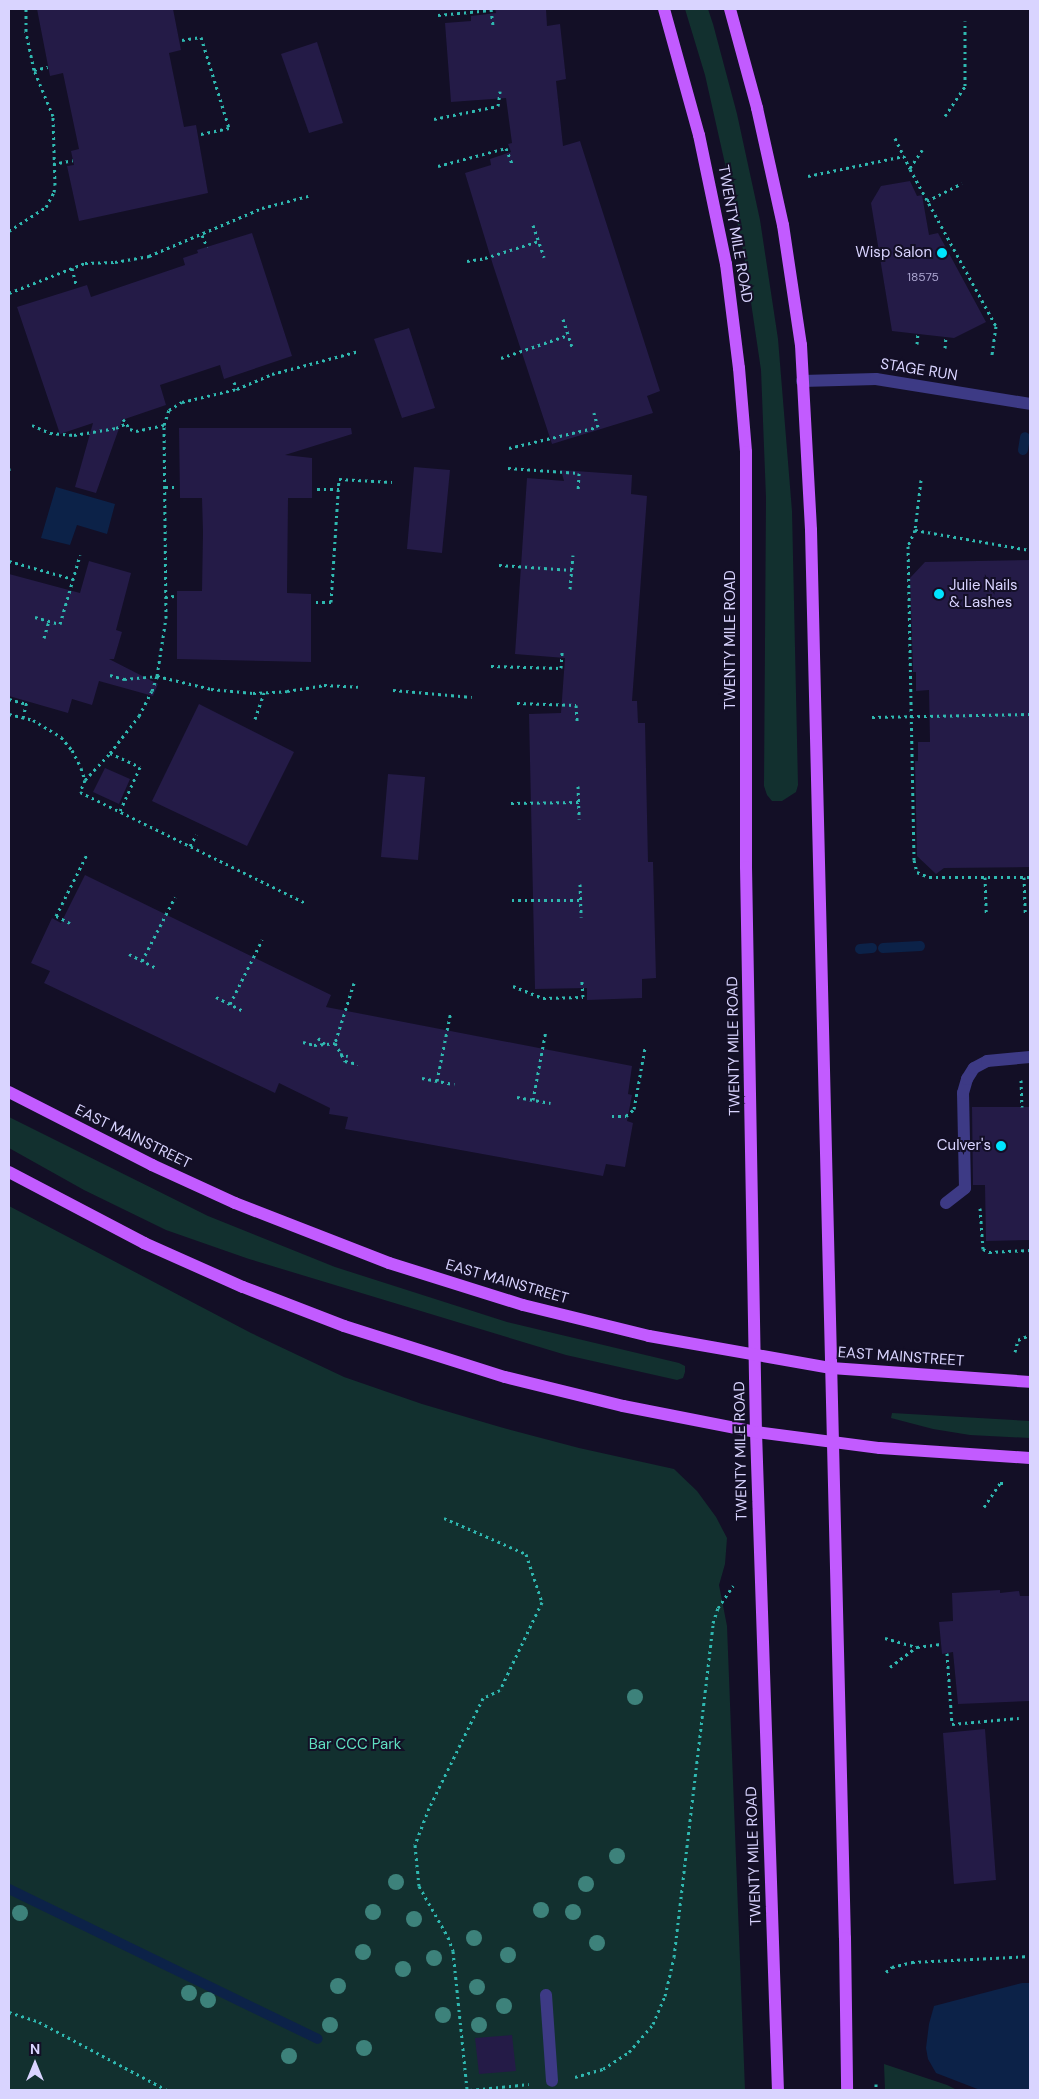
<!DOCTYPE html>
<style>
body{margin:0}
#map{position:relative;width:1039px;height:2099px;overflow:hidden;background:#130f26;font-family:"DM Sans",sans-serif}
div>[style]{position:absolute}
.green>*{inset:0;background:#12302f}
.water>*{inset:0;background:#0c2248}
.stream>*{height:10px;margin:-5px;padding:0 5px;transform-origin:5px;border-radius:5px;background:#0c2248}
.building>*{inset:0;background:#241b47}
.path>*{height:3px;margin-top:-1.5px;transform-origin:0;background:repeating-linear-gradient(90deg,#2fb8b0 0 2.5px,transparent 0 6.5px)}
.minor>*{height:12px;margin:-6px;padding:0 6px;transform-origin:6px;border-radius:6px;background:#3d3a85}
.major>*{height:12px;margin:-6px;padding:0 6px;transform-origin:6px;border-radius:6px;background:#c25bff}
.trees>*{width:16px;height:16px;margin:-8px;border-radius:50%;background:#3d827b}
.dots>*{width:14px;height:14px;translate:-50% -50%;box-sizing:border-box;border:2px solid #130f26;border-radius:50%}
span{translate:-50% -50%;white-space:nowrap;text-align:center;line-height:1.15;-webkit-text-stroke:4px #130f26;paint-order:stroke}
.number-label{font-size:12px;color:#aca6d1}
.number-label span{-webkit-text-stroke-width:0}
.street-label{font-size:15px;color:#d9d4ff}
.poi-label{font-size:15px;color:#d9d4ff}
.right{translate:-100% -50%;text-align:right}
.left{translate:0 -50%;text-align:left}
.park-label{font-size:15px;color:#5fe0c0}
.frame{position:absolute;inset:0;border:10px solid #d9d4ff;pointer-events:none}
.north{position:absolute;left:10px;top:2039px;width:50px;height:50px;-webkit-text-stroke:4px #130f26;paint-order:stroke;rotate:0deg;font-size:14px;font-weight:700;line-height:20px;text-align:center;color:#d9d4ff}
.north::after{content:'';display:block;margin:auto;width:18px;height:22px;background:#d9d4ff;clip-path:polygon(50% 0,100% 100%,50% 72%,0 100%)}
</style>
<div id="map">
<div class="green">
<i style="clip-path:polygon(685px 9px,708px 9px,713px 24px,737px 114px,760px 220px,778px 339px,792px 511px,798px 785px,796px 792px,782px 801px,772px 801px,767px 795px,764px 786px,766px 498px,761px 370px,744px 255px,728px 177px,705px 75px)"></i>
<i style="clip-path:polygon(9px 1117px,208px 1216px,335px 1267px,507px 1322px,679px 1363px,685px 1366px,685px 1372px,683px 1378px,677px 1380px,566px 1355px,249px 1259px,166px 1230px,84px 1190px,9px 1148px)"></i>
<i style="clip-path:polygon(9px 1206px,251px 1333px,344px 1377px,422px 1404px,500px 1427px,579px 1448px,674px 1469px,697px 1491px,716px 1517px,727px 1538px,725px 1564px,719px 1585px,727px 1626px,745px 2090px,9px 2090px)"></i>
<i style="clip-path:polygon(892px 1413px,1030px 1421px,1030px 1438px,970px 1435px,933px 1429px,891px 1418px)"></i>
<i style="clip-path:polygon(884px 2064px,947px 2085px,957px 2090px,885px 2090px)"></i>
</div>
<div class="water">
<i style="clip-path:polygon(56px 487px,115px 504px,107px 534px,77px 525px,70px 545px,41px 538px)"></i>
<i style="clip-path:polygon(1022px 1983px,1030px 1983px,1030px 2090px,980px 2090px,936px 2073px,928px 2059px,926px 2048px,929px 2024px,934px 2006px)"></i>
</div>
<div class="stream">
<i style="left:1023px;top:450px;width:13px;rotate:-81deg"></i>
<i style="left:883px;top:948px;width:37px;rotate:-3deg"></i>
<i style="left:860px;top:949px;width:12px;rotate:-5deg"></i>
<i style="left:9px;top:1889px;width:343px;rotate:25.9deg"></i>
</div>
<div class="building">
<i style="clip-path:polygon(37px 9px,173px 9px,181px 50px,169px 53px,184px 127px,196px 125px,208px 193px,79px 221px,67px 166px,74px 165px,71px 151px,79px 149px,63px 73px,50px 76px)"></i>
<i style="clip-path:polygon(495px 9px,546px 9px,547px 26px,560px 24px,566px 79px,556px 81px,563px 146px,580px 141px,660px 391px,647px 396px,653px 413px,552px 444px,493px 265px,465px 173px,491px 165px,490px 159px,511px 152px,508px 144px,512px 143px,506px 98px,451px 102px,445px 23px,471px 21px,471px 16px,496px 13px)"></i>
<i style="clip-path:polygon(317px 42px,343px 123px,309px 133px,281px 54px)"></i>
<i style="clip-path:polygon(910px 181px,917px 196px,922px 195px,929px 235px,938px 233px,986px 322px,954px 338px,892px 331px,871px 203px,881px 186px)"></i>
<i style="clip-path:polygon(252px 233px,292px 356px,224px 379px,220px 365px,160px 385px,166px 405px,122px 420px,96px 493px,75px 487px,93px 423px,60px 434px,17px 307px,87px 285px,91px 297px,185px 265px,183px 258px,198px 253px,197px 250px)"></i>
<i style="clip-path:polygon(409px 328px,435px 408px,402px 418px,374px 339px)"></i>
<i style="clip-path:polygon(179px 428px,351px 428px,352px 434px,285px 455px,312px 458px,312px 498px,288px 498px,287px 593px,311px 594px,311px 662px,177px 659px,177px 591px,202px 591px,203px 532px,202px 498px,180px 498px)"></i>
<i style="clip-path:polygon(414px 467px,450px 470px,442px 553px,407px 549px)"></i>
<i style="clip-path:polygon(561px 470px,632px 475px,631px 494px,647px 496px,632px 701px,637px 701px,638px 723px,645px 723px,648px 862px,653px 862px,656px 978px,642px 979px,642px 998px,587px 1000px,587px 988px,535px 989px,529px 714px,561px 713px,565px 658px,515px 654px,527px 478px,564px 481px)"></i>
<i style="clip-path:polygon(1030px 560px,1030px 867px,944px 868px,936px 874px,917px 856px,915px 761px,918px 761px,918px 742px,930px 742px,929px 690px,916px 691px,916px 672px,913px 672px,910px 578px,925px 562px)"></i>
<i style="clip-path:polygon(89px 561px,131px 573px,116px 630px,122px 632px,114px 659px,109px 659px,158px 684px,153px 696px,99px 681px,92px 705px,72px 699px,68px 713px,9px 696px,9px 574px,80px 593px)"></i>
<i style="clip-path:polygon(199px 704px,294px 752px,247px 846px,152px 801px)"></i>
<i style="clip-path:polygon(105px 768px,130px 779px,119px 804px,93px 792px)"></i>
<i style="clip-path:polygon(388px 774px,425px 777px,418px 860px,381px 857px)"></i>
<i style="clip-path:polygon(85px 875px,331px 995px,326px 1007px,632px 1066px,628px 1094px,632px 1095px,627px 1121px,633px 1123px,625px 1167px,606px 1164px,603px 1176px,345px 1129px,348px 1117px,329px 1114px,330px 1108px,279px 1083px,275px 1093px,44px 983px,50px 971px,31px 963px,52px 918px,61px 923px)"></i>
<i style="clip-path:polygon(972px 1107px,1030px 1107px,1030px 1240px,986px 1241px,985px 1185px,973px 1185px)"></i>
<i style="clip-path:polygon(1000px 1590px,1000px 1593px,1019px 1591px,1020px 1596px,1030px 1596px,1030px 1701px,958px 1704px,953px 1652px,942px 1654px,939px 1622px,953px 1621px,952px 1593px)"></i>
<i style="clip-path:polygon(985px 1729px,996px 1880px,954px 1884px,943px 1733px)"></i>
<i style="clip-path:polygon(512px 2035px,516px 2071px,479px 2074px,475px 2038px)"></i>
</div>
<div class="path">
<i style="left:491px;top:9px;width:17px;rotate:83deg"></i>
<i style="left:438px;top:15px;width:53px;rotate:-5.4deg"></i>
<i style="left:182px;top:40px;width:19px;rotate:-9deg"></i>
<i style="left:201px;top:37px;width:95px;rotate:72.9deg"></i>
<i style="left:229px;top:128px;width:30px;rotate:168deg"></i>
<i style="left:34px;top:70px;width:14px;rotate:-12deg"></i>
<i style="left:945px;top:116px;width:36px;rotate:-56deg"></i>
<i style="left:965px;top:86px;width:65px;rotate:-90deg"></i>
<i style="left:434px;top:119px;width:65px;rotate:-11.5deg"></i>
<i style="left:498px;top:106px;width:15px;rotate:-82deg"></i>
<i style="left:895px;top:138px;width:34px;rotate:64deg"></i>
<i style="left:910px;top:169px;width:179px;rotate:61.3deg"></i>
<i style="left:996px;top:326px;width:29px;rotate:98deg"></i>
<i style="left:53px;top:164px;width:20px;rotate:-11deg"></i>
<i style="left:438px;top:166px;width:70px;rotate:-14.8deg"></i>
<i style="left:506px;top:148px;width:17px;rotate:69deg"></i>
<i style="left:910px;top:168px;width:22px;rotate:-56deg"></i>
<i style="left:808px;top:176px;width:98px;rotate:-11.8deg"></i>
<i style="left:927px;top:201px;width:39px;rotate:-27deg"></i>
<i style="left:533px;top:225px;width:34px;rotate:71deg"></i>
<i style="left:9px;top:231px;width:44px;rotate:-33deg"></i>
<i style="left:46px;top:207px;width:17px;rotate:-62deg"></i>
<i style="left:54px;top:192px;width:7px;rotate:-82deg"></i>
<i style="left:55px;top:185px;width:69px;rotate:-91.7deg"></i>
<i style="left:53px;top:116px;width:50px;rotate:-112.4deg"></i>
<i style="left:34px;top:70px;width:40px;rotate:-102deg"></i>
<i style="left:26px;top:31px;width:22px;rotate:-90deg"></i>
<i style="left:202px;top:235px;width:13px;rotate:67deg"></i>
<i style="left:467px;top:261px;width:18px;rotate:-9deg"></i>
<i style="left:485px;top:258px;width:57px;rotate:-17.5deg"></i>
<i style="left:72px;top:268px;width:16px;rotate:76deg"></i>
<i style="left:9px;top:293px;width:82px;rotate:-21.5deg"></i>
<i style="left:85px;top:263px;width:30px;rotate:-2deg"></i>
<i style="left:115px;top:262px;width:35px;rotate:-10deg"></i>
<i style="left:149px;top:256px;width:123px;rotate:-23deg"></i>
<i style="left:262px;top:208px;width:48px;rotate:-14.6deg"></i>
<i style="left:563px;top:319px;width:32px;rotate:72deg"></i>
<i style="left:917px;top:344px;width:12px;rotate:-85deg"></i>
<i style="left:945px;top:348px;width:11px;rotate:-85deg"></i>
<i style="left:501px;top:358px;width:71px;rotate:-18.9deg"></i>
<i style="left:234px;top:382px;width:8px;rotate:67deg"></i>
<i style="left:123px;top:419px;width:12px;rotate:55deg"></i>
<i style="left:130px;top:429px;width:6px;rotate:18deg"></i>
<i style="left:136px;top:431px;width:29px;rotate:-12deg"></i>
<i style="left:32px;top:425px;width:20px;rotate:24deg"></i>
<i style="left:50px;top:433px;width:24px;rotate:5deg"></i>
<i style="left:74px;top:435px;width:43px;rotate:-9.5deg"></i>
<i style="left:116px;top:428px;width:10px;rotate:-24deg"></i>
<i style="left:509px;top:448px;width:91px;rotate:-13.3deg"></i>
<i style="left:598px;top:427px;width:15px;rotate:-106deg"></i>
<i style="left:9px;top:468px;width:4px;rotate:90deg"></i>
<i style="left:508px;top:468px;width:71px;rotate:4deg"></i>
<i style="left:579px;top:473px;width:17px;rotate:93deg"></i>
<i style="left:921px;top:480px;width:50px;rotate:96.8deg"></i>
<i style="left:915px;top:530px;width:17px;rotate:114deg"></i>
<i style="left:908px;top:546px;width:314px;rotate:88.9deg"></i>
<i style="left:914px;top:860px;width:12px;rotate:76deg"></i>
<i style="left:917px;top:872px;width:13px;rotate:23deg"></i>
<i style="left:929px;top:877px;width:101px"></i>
<i style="left:165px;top:487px;width:9px"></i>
<i style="left:317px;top:489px;width:22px"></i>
<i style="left:915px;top:530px;width:117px;rotate:9.9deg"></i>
<i style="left:9px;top:561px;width:66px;rotate:15.7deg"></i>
<i style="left:499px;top:565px;width:73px;rotate:3.9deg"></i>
<i style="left:570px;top:589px;width:34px;rotate:-85deg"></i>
<i style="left:165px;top:597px;width:9px;rotate:-6deg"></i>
<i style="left:316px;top:602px;width:15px"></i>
<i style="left:331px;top:602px;width:123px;rotate:-86.3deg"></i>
<i style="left:339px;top:479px;width:53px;rotate:3.2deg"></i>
<i style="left:35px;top:617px;width:26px;rotate:16deg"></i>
<i style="left:60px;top:624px;width:72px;rotate:-73.8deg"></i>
<i style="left:44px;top:638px;width:18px;rotate:-74deg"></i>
<i style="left:491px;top:666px;width:70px;rotate:1.6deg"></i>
<i style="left:561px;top:668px;width:16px;rotate:-86deg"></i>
<i style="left:110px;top:675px;width:15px;rotate:16deg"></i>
<i style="left:124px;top:679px;width:33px;rotate:-5deg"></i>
<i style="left:157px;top:676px;width:56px;rotate:13.5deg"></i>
<i style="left:211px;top:689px;width:42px;rotate:5.4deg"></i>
<i style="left:253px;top:693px;width:34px;rotate:-3deg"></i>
<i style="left:287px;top:691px;width:37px;rotate:-9deg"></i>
<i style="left:324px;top:685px;width:34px;rotate:3deg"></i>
<i style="left:393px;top:690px;width:79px;rotate:5.1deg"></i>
<i style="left:9px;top:699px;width:19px;rotate:16deg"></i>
<i style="left:517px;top:703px;width:59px;rotate:1.9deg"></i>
<i style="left:576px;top:705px;width:16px;rotate:86deg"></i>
<i style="left:9px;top:714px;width:25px;rotate:14deg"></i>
<i style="left:33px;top:720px;width:33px;rotate:31deg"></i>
<i style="left:61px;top:737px;width:17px;rotate:50deg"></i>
<i style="left:72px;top:750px;width:20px;rotate:63deg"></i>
<i style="left:81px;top:768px;width:13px;rotate:72deg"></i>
<i style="left:85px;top:780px;width:13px;rotate:113deg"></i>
<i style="left:80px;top:792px;width:252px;rotate:26.2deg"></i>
<i style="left:872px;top:717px;width:158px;rotate:-1.1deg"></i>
<i style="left:23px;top:718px;width:17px;rotate:-77deg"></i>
<i style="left:255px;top:719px;width:28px;rotate:-71deg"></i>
<i style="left:110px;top:753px;width:33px;rotate:25deg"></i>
<i style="left:140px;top:767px;width:48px;rotate:114.4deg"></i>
<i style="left:85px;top:780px;width:37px;rotate:-47deg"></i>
<i style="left:110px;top:753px;width:47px;rotate:-51.9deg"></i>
<i style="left:139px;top:716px;width:28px;rotate:-63deg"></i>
<i style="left:152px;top:691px;width:16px;rotate:-72deg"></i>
<i style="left:157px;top:676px;width:59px;rotate:-81.2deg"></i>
<i style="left:166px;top:618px;width:193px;rotate:-90.6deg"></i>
<i style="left:164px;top:425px;width:16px;rotate:-72deg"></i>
<i style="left:169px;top:410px;width:15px;rotate:-32deg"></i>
<i style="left:182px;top:402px;width:57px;rotate:-13.3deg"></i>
<i style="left:237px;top:389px;width:38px;rotate:-23deg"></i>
<i style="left:272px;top:374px;width:90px;rotate:-14.8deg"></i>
<i style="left:578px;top:786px;width:33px;rotate:88deg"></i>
<i style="left:511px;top:803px;width:68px;rotate:-0.8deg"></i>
<i style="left:190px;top:846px;width:13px;rotate:-61deg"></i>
<i style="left:985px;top:877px;width:37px;rotate:88deg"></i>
<i style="left:1024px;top:877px;width:36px;rotate:88deg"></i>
<i style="left:580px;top:884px;width:33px;rotate:88deg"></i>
<i style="left:512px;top:900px;width:69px"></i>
<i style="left:70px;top:923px;width:16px;rotate:-153deg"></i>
<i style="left:56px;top:916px;width:69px;rotate:-63.4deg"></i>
<i style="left:129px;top:954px;width:31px;rotate:27deg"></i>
<i style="left:142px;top:961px;width:72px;rotate:-62.7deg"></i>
<i style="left:354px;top:983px;width:63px;rotate:107.6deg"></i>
<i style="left:335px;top:1043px;width:21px;rotate:61deg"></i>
<i style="left:345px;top:1061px;width:13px;rotate:13deg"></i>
<i style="left:513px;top:986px;width:32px;rotate:22deg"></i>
<i style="left:543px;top:998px;width:40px;rotate:-1.4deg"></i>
<i style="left:583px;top:997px;width:16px;rotate:-94deg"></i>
<i style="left:216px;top:997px;width:31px;rotate:27deg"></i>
<i style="left:230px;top:1004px;width:72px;rotate:-63.4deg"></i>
<i style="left:318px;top:1038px;width:9px;rotate:41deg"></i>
<i style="left:303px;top:1042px;width:11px;rotate:15deg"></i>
<i style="left:314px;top:1045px;width:21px;rotate:-5deg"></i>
<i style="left:340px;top:1054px;width:8px;rotate:14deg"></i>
<i style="left:422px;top:1078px;width:33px;rotate:11deg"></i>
<i style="left:1021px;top:1080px;width:27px;rotate:88deg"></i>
<i style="left:437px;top:1081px;width:71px;rotate:-78.7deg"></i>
<i style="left:517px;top:1097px;width:34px;rotate:10deg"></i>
<i style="left:533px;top:1100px;width:71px;rotate:-79.5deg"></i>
<i style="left:612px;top:1116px;width:14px"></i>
<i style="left:626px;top:1116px;width:11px;rotate:-41deg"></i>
<i style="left:634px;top:1109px;width:62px;rotate:-79.8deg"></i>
<i style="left:980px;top:1208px;width:41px;rotate:85.8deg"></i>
<i style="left:983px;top:1249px;width:7px;rotate:27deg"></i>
<i style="left:989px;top:1252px;width:41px;rotate:-2.8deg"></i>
<i style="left:1015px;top:1352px;width:12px;rotate:-76deg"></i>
<i style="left:1018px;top:1340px;width:13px;rotate:-23deg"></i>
<i style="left:984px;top:1507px;width:29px;rotate:-56deg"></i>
<i style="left:1000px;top:1483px;width:5px"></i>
<i style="left:444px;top:1518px;width:90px;rotate:23.7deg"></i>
<i style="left:526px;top:1554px;width:51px;rotate:71.6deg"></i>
<i style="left:542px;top:1602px;width:98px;rotate:115.5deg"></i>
<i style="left:500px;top:1690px;width:19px;rotate:155deg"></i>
<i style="left:483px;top:1698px;width:123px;rotate:116.1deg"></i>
<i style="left:429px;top:1808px;width:40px;rotate:111deg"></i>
<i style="left:415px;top:1845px;width:41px;rotate:84.4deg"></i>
<i style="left:419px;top:1886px;width:59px;rotate:60.4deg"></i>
<i style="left:448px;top:1937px;width:15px;rotate:70deg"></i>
<i style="left:453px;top:1951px;width:140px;rotate:84.2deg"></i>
<i style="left:885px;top:1638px;width:33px;rotate:16deg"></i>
<i style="left:917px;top:1647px;width:24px;rotate:-7deg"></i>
<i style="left:947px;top:1653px;width:71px;rotate:86deg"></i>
<i style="left:952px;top:1724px;width:67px;rotate:-5.1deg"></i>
<i style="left:890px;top:1667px;width:34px;rotate:-37deg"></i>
<i style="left:886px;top:1972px;width:8px;rotate:-40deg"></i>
<i style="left:892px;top:1967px;width:21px;rotate:-14deg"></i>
<i style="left:912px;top:1962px;width:118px;rotate:-2.9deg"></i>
<i style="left:9px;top:2012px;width:32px;rotate:18deg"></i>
<i style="left:39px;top:2022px;width:145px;rotate:28deg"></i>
<i style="left:575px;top:2077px;width:29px;rotate:-16deg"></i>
<i style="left:603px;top:2069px;width:31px;rotate:-33deg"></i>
<i style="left:629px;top:2052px;width:37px;rotate:-49deg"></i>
<i style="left:653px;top:2024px;width:30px;rotate:-67deg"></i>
<i style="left:665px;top:1996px;width:40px;rotate:-77deg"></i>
<i style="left:674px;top:1957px;width:336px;rotate:-83.3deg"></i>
<i style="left:713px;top:1623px;width:16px;rotate:-72deg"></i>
<i style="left:718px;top:1608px;width:27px;rotate:-56deg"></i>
<i style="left:876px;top:2084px;width:6px;rotate:90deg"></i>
<i style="left:470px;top:2090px;width:59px;rotate:-5.8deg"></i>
</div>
<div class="minor">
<i style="left:802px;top:381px;width:74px;rotate:-1.5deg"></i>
<i style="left:876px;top:379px;width:156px;rotate:9.2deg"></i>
<i style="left:946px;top:1203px;width:24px;rotate:-38deg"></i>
<i style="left:965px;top:1188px;width:95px;rotate:-91.2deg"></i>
<i style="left:963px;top:1093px;width:15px;rotate:-74deg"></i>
<i style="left:967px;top:1079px;width:13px;rotate:-58deg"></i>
<i style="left:974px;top:1068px;width:15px;rotate:-28deg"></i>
<i style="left:987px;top:1061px;width:43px;rotate:-5.3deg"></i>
<i style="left:546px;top:1995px;width:86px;rotate:86deg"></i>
</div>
<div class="major">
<i style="left:664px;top:9px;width:131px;rotate:74.5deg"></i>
<i style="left:699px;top:135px;width:132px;rotate:78.2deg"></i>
<i style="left:726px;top:264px;width:105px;rotate:82.9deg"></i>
<i style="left:739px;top:368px;width:84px;rotate:85.2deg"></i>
<i style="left:746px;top:452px;width:415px;rotate:90deg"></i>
<i style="left:746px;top:867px;width:565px;rotate:88.99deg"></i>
<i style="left:756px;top:1432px;width:658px;rotate:88.09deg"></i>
<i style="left:730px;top:9px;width:103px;rotate:74.7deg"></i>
<i style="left:757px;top:108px;width:120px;rotate:77.5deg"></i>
<i style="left:783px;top:225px;width:121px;rotate:81.5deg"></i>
<i style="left:801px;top:345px;width:185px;rotate:86.9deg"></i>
<i style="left:811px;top:530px;width:1408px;rotate:88.62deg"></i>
<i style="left:845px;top:1938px;width:152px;rotate:89.2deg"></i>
<i style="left:9px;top:1092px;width:161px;rotate:27deg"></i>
<i style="left:152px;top:1165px;width:91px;rotate:24.6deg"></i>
<i style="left:235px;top:1203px;width:165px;rotate:21.3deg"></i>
<i style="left:389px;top:1263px;width:140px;rotate:17.4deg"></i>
<i style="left:523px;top:1305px;width:130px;rotate:13.8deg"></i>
<i style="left:649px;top:1336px;width:185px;rotate:10deg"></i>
<i style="left:831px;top:1368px;width:199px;rotate:4deg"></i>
<i style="left:9px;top:1172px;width:153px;rotate:27.7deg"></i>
<i style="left:144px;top:1243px;width:108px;rotate:24deg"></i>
<i style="left:243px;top:1287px;width:108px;rotate:21.1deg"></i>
<i style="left:344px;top:1326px;width:169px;rotate:17.6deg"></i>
<i style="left:505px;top:1377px;width:122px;rotate:13.8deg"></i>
<i style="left:623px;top:1406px;width:136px;rotate:11.1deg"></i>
<i style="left:756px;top:1432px;width:125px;rotate:7.4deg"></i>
<i style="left:880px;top:1448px;width:150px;rotate:3.8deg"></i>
</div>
<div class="trees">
<i style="left:635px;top:1697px"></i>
<i style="left:617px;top:1856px"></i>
<i style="left:396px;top:1882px"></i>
<i style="left:586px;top:1884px"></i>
<i style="left:541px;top:1910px"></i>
<i style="left:373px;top:1912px"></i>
<i style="left:573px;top:1912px"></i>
<i style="left:20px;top:1913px"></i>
<i style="left:414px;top:1919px"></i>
<i style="left:474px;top:1938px"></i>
<i style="left:597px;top:1943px"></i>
<i style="left:363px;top:1952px"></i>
<i style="left:508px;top:1955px"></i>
<i style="left:434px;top:1958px"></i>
<i style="left:403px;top:1969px"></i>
<i style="left:338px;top:1986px"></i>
<i style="left:477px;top:1987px"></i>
<i style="left:189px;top:1993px"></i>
<i style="left:208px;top:2000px"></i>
<i style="left:504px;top:2006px"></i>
<i style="left:443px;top:2015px"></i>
<i style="left:330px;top:2025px"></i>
<i style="left:479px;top:2025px"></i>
<i style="left:364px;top:2048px"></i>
<i style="left:289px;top:2056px"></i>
</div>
<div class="dots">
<i style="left:942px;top:253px;background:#00e5ff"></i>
<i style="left:939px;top:594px;background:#00e5ff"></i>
<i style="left:1001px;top:1146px;background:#00e5ff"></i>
</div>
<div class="number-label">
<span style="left:923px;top:278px">18575</span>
</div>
<div class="street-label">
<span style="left:735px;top:234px;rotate:80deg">TWENTY MILE ROAD</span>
<span style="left:919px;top:370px;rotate:9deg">STAGE RUN</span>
<span style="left:731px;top:640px;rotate:-90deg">TWENTY MILE ROAD</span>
<span style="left:734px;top:1046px;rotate:-91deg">TWENTY MILE ROAD</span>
<span style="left:133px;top:1137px;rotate:26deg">EAST MAINSTREET</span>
<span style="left:507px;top:1282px;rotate:16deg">EAST MAINSTREET</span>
<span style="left:901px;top:1357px;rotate:4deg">EAST MAINSTREET</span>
<span style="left:741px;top:1451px;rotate:-91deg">TWENTY MILE ROAD</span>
<span style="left:754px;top:1856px;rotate:-92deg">TWENTY MILE ROAD</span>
</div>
<div class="poi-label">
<span class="right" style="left:932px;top:253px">Wisp Salon</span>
<span class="left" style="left:949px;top:594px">Julie Nails<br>&amp; Lashes</span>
<span class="right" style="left:991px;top:1146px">Culver's</span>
</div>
<div class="park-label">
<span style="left:355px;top:1745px">Bar CCC Park</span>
</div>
<div class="frame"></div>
<div class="north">N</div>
</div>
